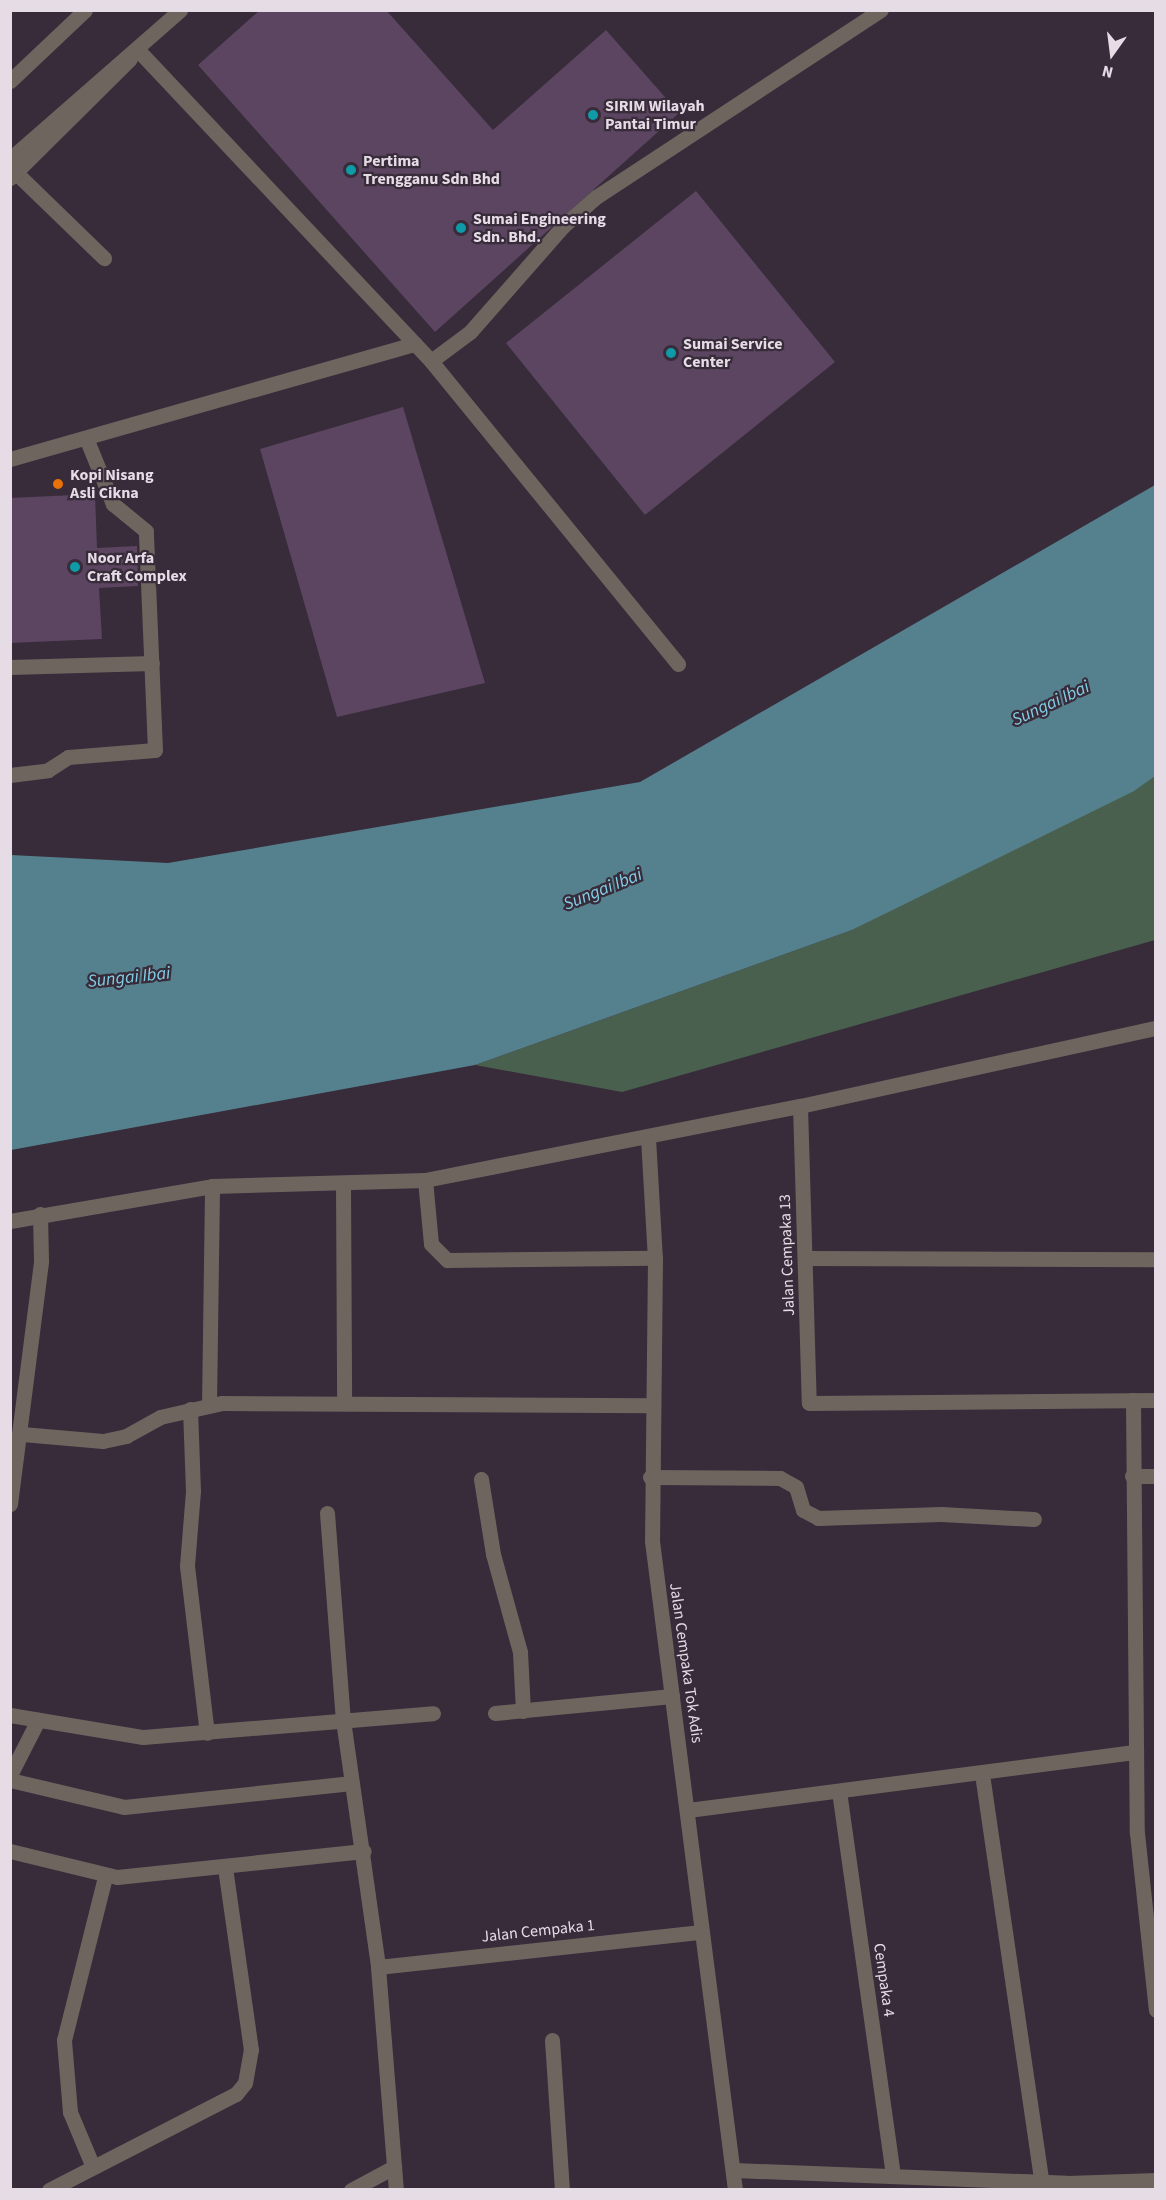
<!DOCTYPE html>
<style>
body{margin:0}
#map{position:relative;width:1166px;height:2200px;overflow:hidden;background:#382b3a;font-family:"Source Sans 3",sans-serif}
div>[style]{position:absolute}
.green>*{inset:0;background:#4a604e}
.water>*{inset:0;background:#55818e}
.building>*{inset:0;background:#5b4560}
.minor>*{height:15px;margin:-7.5px;padding:0 7.5px;transform-origin:7.5px;border-radius:7.5px;background:#6e655f}
.dots>*{width:16px;height:16px;translate:-50% -50%;box-sizing:border-box;border:3px solid #382b3a;border-radius:50%}
span{translate:-50% -50%;white-space:nowrap;text-align:center;line-height:1.15;-webkit-text-stroke:4.5px #382b3a;paint-order:stroke}
.poi-label{font-size:16px;color:#e5dce6;font-weight:700}
.left{translate:0 -50%;text-align:left}
.street-label{font-size:16px;color:#e5dce6}
.water-label{font-size:18px;color:#83cfe6;font-style:italic}
.frame{position:absolute;inset:0;border:12px solid #e5dce6;pointer-events:none}
.north{position:absolute;left:1082px;top:24px;width:60px;height:60px;-webkit-text-stroke:4px #382b3a;paint-order:stroke;rotate:194deg;font-size:16px;font-weight:700;line-height:24px;text-align:center;color:#e5dce6}
.north::after{content:'';display:block;margin:auto;width:21px;height:27px;background:#e5dce6;clip-path:polygon(50% 0,100% 100%,50% 72%,0 100%)}
</style>
<div id="map">
<div class="green">
<i style="clip-path:polygon(1155px 776px,1155px 940px,622px 1092px,475px 1065px,852px 930px)"></i>
</div>
<div class="water">
<i style="clip-path:polygon(1155px 485px,1155px 776px,1134px 791px,852px 930px,475px 1065px,11px 1150px,11px 855px,168px 863px,640px 782px)"></i>
</div>
<div class="building">
<i style="clip-path:polygon(260px 10px,386px 10px,493px 130px,606px 30px,679px 113px,435px 332px,198px 65px)"></i>
<i style="clip-path:polygon(696px 191px,835px 362px,645px 515px,506px 343px)"></i>
<i style="clip-path:polygon(403px 407px,485px 683px,337px 717px,260px 449px)"></i>
<i style="clip-path:polygon(95px 494px,97px 548px,137px 546px,138px 586px,99px 588px,102px 639px,10px 643px,10px 498px)"></i>
</div>
<div class="minor">
<i style="left:137px;top:49px;width:429px;rotate:46.7deg"></i>
<i style="left:431px;top:361px;width:391px;rotate:50.8deg"></i>
<i style="left:10px;top:81px;width:103px;rotate:-43.4deg"></i>
<i style="left:10px;top:159px;width:226px;rotate:-41.2deg"></i>
<i style="left:10px;top:167px;width:131px;rotate:44.1deg"></i>
<i style="left:10px;top:178px;width:169px;rotate:-44.8deg"></i>
<i style="left:431px;top:361px;width:49px;rotate:-36.6deg"></i>
<i style="left:470px;top:332px;width:141px;rotate:-48.7deg"></i>
<i style="left:563px;top:226px;width:44px;rotate:-41.3deg"></i>
<i style="left:596px;top:197px;width:341px;rotate:-33.3deg"></i>
<i style="left:10px;top:459px;width:421px;rotate:-15.9deg"></i>
<i style="left:10px;top:667px;width:142px;rotate:-1.6deg"></i>
<i style="left:10px;top:775px;width:38px;rotate:-7deg"></i>
<i style="left:48px;top:770px;width:24px;rotate:-33deg"></i>
<i style="left:68px;top:757px;width:87px;rotate:-4.6deg"></i>
<i style="left:155px;top:750px;width:219px;rotate:-92.4deg"></i>
<i style="left:146px;top:531px;width:43px;rotate:-140.7deg"></i>
<i style="left:113px;top:504px;width:71px;rotate:-112.2deg"></i>
<i style="left:800px;top:1106px;width:297px;rotate:88.3deg"></i>
<i style="left:809px;top:1403px;width:347px;rotate:-0.5deg"></i>
<i style="left:648px;top:1138px;width:120px;rotate:86.7deg"></i>
<i style="left:655px;top:1258px;width:283px;rotate:90.6deg"></i>
<i style="left:652px;top:1541px;width:654px;rotate:82.71deg"></i>
<i style="left:425px;top:1180px;width:64px;rotate:84.6deg"></i>
<i style="left:431px;top:1244px;width:23px;rotate:45deg"></i>
<i style="left:447px;top:1260px;width:208px;rotate:-0.6deg"></i>
<i style="left:343px;top:1183px;width:220px;rotate:89.7deg"></i>
<i style="left:10px;top:1221px;width:205px;rotate:-9.8deg"></i>
<i style="left:212px;top:1186px;width:213px;rotate:-1.6deg"></i>
<i style="left:425px;top:1180px;width:382px;rotate:-11.2deg"></i>
<i style="left:800px;top:1106px;width:364px;rotate:-12.4deg"></i>
<i style="left:806px;top:1258px;width:350px;rotate:0.2deg"></i>
<i style="left:1133px;top:1400px;width:433px;rotate:89.5deg"></i>
<i style="left:1137px;top:1833px;width:178px;rotate:83.9deg"></i>
<i style="left:209px;top:1405px;width:219px;rotate:-89.2deg"></i>
<i style="left:190px;top:1409px;width:82px;rotate:87.9deg"></i>
<i style="left:193px;top:1491px;width:75px;rotate:94.6deg"></i>
<i style="left:187px;top:1566px;width:168px;rotate:83.2deg"></i>
<i style="left:22px;top:1434px;width:81px;rotate:4.9deg"></i>
<i style="left:103px;top:1441px;width:24px;rotate:-12deg"></i>
<i style="left:126px;top:1436px;width:39px;rotate:-29deg"></i>
<i style="left:160px;top:1417px;width:64px;rotate:-12.7deg"></i>
<i style="left:222px;top:1403px;width:429px;rotate:0.3deg"></i>
<i style="left:1132px;top:1476px;width:24px"></i>
<i style="left:650px;top:1477px;width:130px;rotate:0.4deg"></i>
<i style="left:780px;top:1478px;width:18px;rotate:29deg"></i>
<i style="left:796px;top:1487px;width:24px;rotate:73deg"></i>
<i style="left:803px;top:1510px;width:17px;rotate:28deg"></i>
<i style="left:818px;top:1518px;width:123px;rotate:-1.9deg"></i>
<i style="left:941px;top:1514px;width:93px;rotate:3.1deg"></i>
<i style="left:481px;top:1479px;width:76px;rotate:80.9deg"></i>
<i style="left:493px;top:1554px;width:102px;rotate:74.6deg"></i>
<i style="left:520px;top:1652px;width:59px;rotate:87.1deg"></i>
<i style="left:10px;top:1504px;width:245px;rotate:-82.7deg"></i>
<i style="left:41px;top:1261px;width:47px;rotate:-91.2deg"></i>
<i style="left:327px;top:1513px;width:208px;rotate:85.6deg"></i>
<i style="left:343px;top:1720px;width:249px;rotate:81.9deg"></i>
<i style="left:378px;top:1967px;width:224px;rotate:85.4deg"></i>
<i style="left:495px;top:1713px;width:178px;rotate:-5.5deg"></i>
<i style="left:10px;top:1715px;width:135px;rotate:9.4deg"></i>
<i style="left:143px;top:1737px;width:291px;rotate:-4.7deg"></i>
<i style="left:982px;top:1774px;width:410px;rotate:81.7deg"></i>
<i style="left:10px;top:1775px;width:62px;rotate:-63deg"></i>
<i style="left:10px;top:1780px;width:117px;rotate:13.3deg"></i>
<i style="left:124px;top:1807px;width:229px;rotate:-6deg"></i>
<i style="left:839px;top:1791px;width:387px;rotate:82deg"></i>
<i style="left:688px;top:1810px;width:452px;rotate:-7.4deg"></i>
<i style="left:10px;top:1851px;width:110px;rotate:13.7deg"></i>
<i style="left:117px;top:1877px;width:248px;rotate:-6deg"></i>
<i style="left:378px;top:1967px;width:325px;rotate:-6.2deg"></i>
<i style="left:552px;top:2040px;width:150px;rotate:86.2deg"></i>
<i style="left:93px;top:2167px;width:60px;rotate:-112.7deg"></i>
<i style="left:70px;top:2112px;width:72px;rotate:-94.8deg"></i>
<i style="left:64px;top:2040px;width:168px;rotate:-75.9deg"></i>
<i style="left:734px;top:2170px;width:333px;rotate:2.2deg"></i>
<i style="left:1067px;top:2183px;width:89px;rotate:-1.9deg"></i>
<i style="left:49px;top:2190px;width:210px;rotate:-27.2deg"></i>
<i style="left:236px;top:2094px;width:14px;rotate:-51deg"></i>
<i style="left:245px;top:2083px;width:34px;rotate:-80deg"></i>
<i style="left:251px;top:2050px;width:184px;rotate:-98.1deg"></i>
<i style="left:351px;top:2190px;width:49px;rotate:-28.1deg"></i>
</div>
<div class="dots">
<i style="left:593px;top:115px;background:#0f9aa8"></i>
<i style="left:351px;top:170px;background:#0f9aa8"></i>
<i style="left:461px;top:228px;background:#0f9aa8"></i>
<i style="left:671px;top:353px;background:#0f9aa8"></i>
<i style="left:58px;top:484px;background:#e8710a"></i>
<i style="left:75px;top:567px;background:#0f9aa8"></i>
</div>
<div class="poi-label">
<span class="left" style="left:605px;top:115px">SIRIM Wilayah<br>Pantai Timur</span>
<span class="left" style="left:363px;top:170px">Pertima<br>Trengganu Sdn Bhd</span>
<span class="left" style="left:473px;top:228px">Sumai Engineering<br>Sdn. Bhd.</span>
<span class="left" style="left:683px;top:353px">Sumai Service<br>Center</span>
<span class="left" style="left:70px;top:484px">Kopi Nisang<br>Asli Cikna</span>
<span class="left" style="left:87px;top:567px">Noor Arfa<br>Craft Complex</span>
</div>
<div class="street-label">
<span style="left:787px;top:1255px;rotate:-92deg">Jalan Cempaka 13</span>
<span style="left:686px;top:1663px;rotate:82deg">Jalan Cempaka Tok Adis</span>
<span style="left:538px;top:1931px;rotate:-6deg">Jalan Cempaka 1</span>
<span style="left:884px;top:1980px;rotate:82deg">Cempaka 4</span>
</div>
<div class="water-label">
<span style="left:1051px;top:704px;rotate:-25deg">Sungai Ibai</span>
<span style="left:603px;top:890px;rotate:-22deg">Sungai Ibai</span>
<span style="left:129px;top:978px;rotate:-6deg">Sungai Ibai</span>
</div>
<div class="frame"></div>
<div class="north">N</div>
</div>
